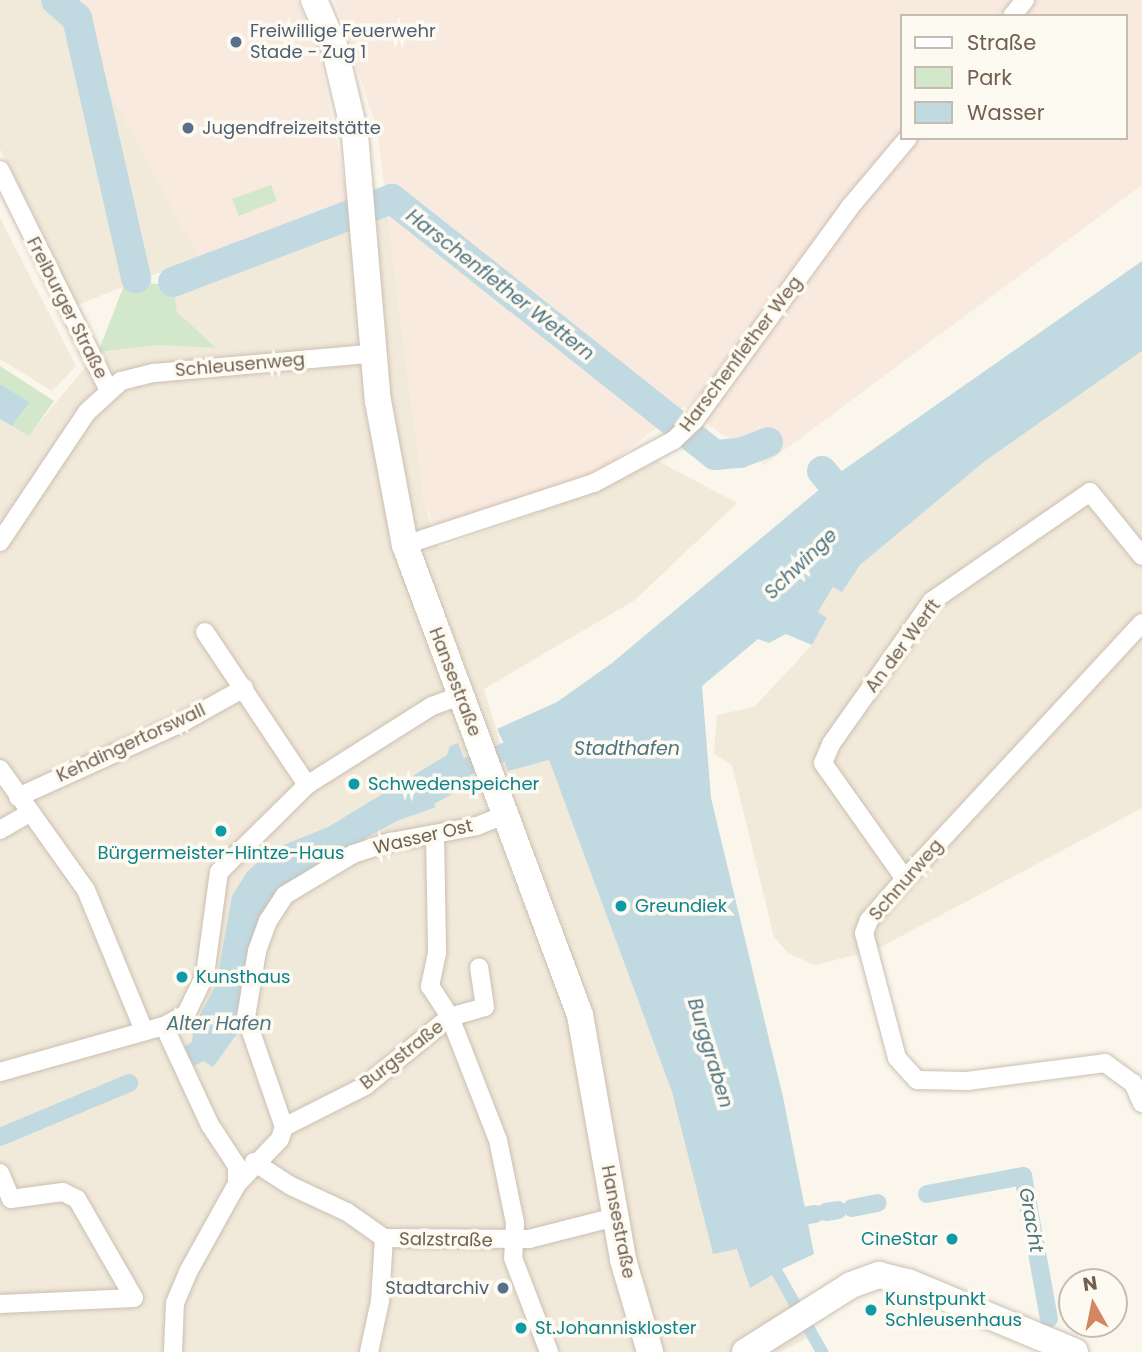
<!DOCTYPE html>
<meta charset="utf-8">
<style>
body{margin:0}
#map{position:relative;width:1142px;height:1352px;overflow:hidden;background:#faf6eb;font-family:Poppins,sans-serif}
div>[style]{position:absolute}
.residential>*{inset:0;background:#f1e9da}
.commercial>*{inset:0;background:#f9eae0}
.green>*{inset:0;background:#d3e7cb}
.water>*{inset:0;background:#c1dae2}
.canal>*{height:18px;margin:-9px;padding:0 9px;transform-origin:9px;border-radius:9px;background:#c1dae2}
.river>*{height:30px;margin:-15px;padding:0 15px;transform-origin:15px;border-radius:15px;background:#c1dae2}
.roads{filter:drop-shadow(0 0 2px #cbbfb2) drop-shadow(0 0 2px #cbbfb2)}
.street>*{height:18px;margin:-9px;padding:0 9px;transform-origin:9px;border-radius:9px;background:#fff}
.secondary>*{height:26px;margin:-13px;padding:0 13px;transform-origin:13px;border-radius:13px;background:#fff}
.dots>*{width:19px;height:19px;translate:-50% -50%;box-sizing:border-box;border:4px solid #fdfaf1;border-radius:50%}
span{translate:-50% -50%;white-space:nowrap;text-align:center;line-height:1.15;-webkit-text-stroke:7px #fdfaf1;paint-order:stroke}
.service-label{font-size:18px;color:#4e5e75}
.left{translate:0 -50%;text-align:left}
.right{translate:-100% -50%;text-align:right}
.street-label{font-size:18px;color:#726051}
.culture-label{font-size:18px;color:#0d838f}
.water-label{font-size:19px;color:#4d7483;font-style:italic}
.legend{position:absolute;left:900px;top:14px;width:228px;height:126px;box-sizing:border-box;background:#fdfaf1;border:2px solid #c5bcb1;margin:0;padding:9px 12px;list-style:none;font-size:21px;color:#726051}
.legend li{display:flex;align-items:center;gap:14px;height:35px}
.legend b{width:35px;border:2px solid #c5bcb1}
.north{position:absolute;left:1058px;top:1268px;width:70px;height:70px;box-sizing:border-box;background:#fdfaf1;border:2px solid #c5bcb1;border-radius:50%;rotate:351deg;font-size:19px;font-weight:700;line-height:28px;text-align:center;color:#726051}
.north::after{content:'';display:block;margin:auto;width:24px;height:32px;background:#d48660;clip-path:polygon(50% 0,100% 100%,50% 72%,0 100%)}
</style>
<div id="map">
<div class="residential">
<i style="clip-path:polygon(0 0,61px 0,199px 257px,77px 305px,0 149px)"></i>
<i style="clip-path:polygon(386px 201px,424px 502px,439px 548px,600px 490px,654px 459px,737px 503px,635px 600px,484px 689px,508px 770px,549px 760px,672px 1092px,713px 1253px,737px 1249px,772px 1275px,807px 1338px,781px 1352px,0 1352px,0 419px,29px 435px,98px 352px,158px 345px,214px 348px,177px 312px,174px 287px)"></i>
<i style="clip-path:polygon(0 218px,76px 366px,52px 391px,0 359px)"></i>
<i style="clip-path:polygon(1142px 351px,1142px 808px,875px 950px,815px 965px,788px 953px,774px 937px,732px 765px,714px 754px,717px 715px,754px 707px,812px 645px,827px 619px,818px 612px,833px 587px,842px 591px,860px 565px,985px 461px)"></i>
</div>
<div class="commercial">
<i style="clip-path:polygon(61px 0,297px 0,318px 48px,348px 200px,199px 257px)"></i>
<i style="clip-path:polygon(evenodd,335px 0,1142px 0,1142px 185px,764px 465px,684px 406px,601px 471px,435px 529px,424px 502px,377px 129px,335px 0,902px 16px,1126px 16px,1126px 138px,902px 138px,902px 16px)"></i>
</div>
<div class="green">
<i style="clip-path:polygon(271px 185px,277px 201px,239px 216px,232px 199px)"></i>
<i style="clip-path:polygon(130px 270px,132px 280px,174px 287px,177px 312px,216px 348px,158px 345px,98px 352px)"></i>
<i style="clip-path:polygon(0 366px,54px 401px,29px 436px,12px 426px,30px 402px,0 384px)"></i>
</div>
<div class="water">
<i style="clip-path:polygon(1142px 261px,1142px 351px,985px 461px,860px 565px,842px 592px,833px 587px,818px 612px,827px 618px,812px 645px,786px 634px,769px 643px,758px 639px,702px 686px,711px 798px,783px 1097px,814px 1254px,782px 1269px,829px 1352px,815px 1352px,772px 1275px,750px 1288px,737px 1249px,713px 1254px,672px 1092px,549px 760px,508px 771px,504px 759px,510px 756px,497px 729px,557px 702px,612px 663px,839px 473px)"></i>
<i style="clip-path:polygon(0 384px,30px 402px,12px 426px,0 419px)"></i>
<i style="clip-path:polygon(458px 743px,473px 783px,434px 804px,436px 807px,397px 821px,322px 862px,288px 885px,267px 907px,246px 957px,240px 1030px,213px 1067px,203px 1061px,194px 1066px,183px 1048px,192px 1042px,193px 1028px,216px 985px,232px 896px,247px 872px,269px 851px,328px 827px,447px 755px,450px 746px)"></i>
</div>
<div class="canal">
<i style="left:446px;top:775px;width:87px;rotate:-21.6deg"></i>
<i style="left:0;top:1137px;width:140px;rotate:-22.7deg"></i>
<i style="left:927px;top:1194px;width:98px;rotate:-10.6deg"></i>
<i style="left:1023px;top:1176px;width:145px;rotate:79.7deg"></i>
<i style="left:852px;top:1208px;width:26px;rotate:-11deg"></i>
<i style="left:826px;top:1212px;width:12px;rotate:-9deg"></i>
<i style="left:781px;top:1220px;width:35px;rotate:-10deg"></i>
</div>
<div class="river">
<i style="left:56px;top:0;width:28px;rotate:41deg"></i>
<i style="left:77px;top:18px;width:267px;rotate:77.2deg"></i>
<i style="left:173px;top:282px;width:234px;rotate:-20.8deg"></i>
<i style="left:392px;top:199px;width:412px;rotate:38.4deg"></i>
<i style="left:715px;top:455px;width:25px;rotate:-5deg"></i>
<i style="left:740px;top:453px;width:30px;rotate:-21deg"></i>
<i style="left:822px;top:471px;width:52px;rotate:50.5deg"></i>
</div>
<div class="roads">
<div class="street">
<i style="left:1012px;top:16px;width:21px;rotate:-51deg"></i>
<i style="left:0;top:170px;width:244px;rotate:63.7deg"></i>
<i style="left:0;top:542px;width:156px;rotate:-56.2deg"></i>
<i style="left:87px;top:412px;width:46px;rotate:-42.4deg"></i>
<i style="left:121px;top:381px;width:34px;rotate:-14deg"></i>
<i style="left:154px;top:373px;width:223px;rotate:-5.1deg"></i>
<i style="left:405px;top:545px;width:199px;rotate:-18.2deg"></i>
<i style="left:594px;top:483px;width:91px;rotate:-28.3deg"></i>
<i style="left:674px;top:440px;width:28px;rotate:-44deg"></i>
<i style="left:694px;top:421px;width:265px;rotate:-53.9deg"></i>
<i style="left:850px;top:207px;width:90px;rotate:-50deg"></i>
<i style="left:1142px;top:623px;width:349px;rotate:132.8deg"></i>
<i style="left:905px;top:879px;width:55px;rotate:131.3deg"></i>
<i style="left:869px;top:920px;width:14px;rotate:111deg"></i>
<i style="left:864px;top:933px;width:129px;rotate:75.2deg"></i>
<i style="left:897px;top:1058px;width:30px;rotate:48deg"></i>
<i style="left:917px;top:1080px;width:50px;rotate:1.1deg"></i>
<i style="left:967px;top:1081px;width:139px;rotate:-7.4deg"></i>
<i style="left:1105px;top:1063px;width:34px;rotate:36deg"></i>
<i style="left:1133px;top:1083px;width:22px;rotate:66deg"></i>
<i style="left:205px;top:632px;width:184px;rotate:56.3deg"></i>
<i style="left:0;top:769px;width:148px;rotate:54.6deg"></i>
<i style="left:86px;top:890px;width:152px;rotate:67.6deg"></i>
<i style="left:18px;top:797px;width:181px;rotate:-24.4deg"></i>
<i style="left:183px;top:722px;width:70px;rotate:-29.1deg"></i>
<i style="left:0;top:830px;width:34px;rotate:-30deg"></i>
<i style="left:435px;top:834px;width:119px;rotate:89deg"></i>
<i style="left:437px;top:953px;width:34px;rotate:102deg"></i>
<i style="left:430px;top:986px;width:37px;rotate:57deg"></i>
<i style="left:450px;top:1017px;width:132px;rotate:68.7deg"></i>
<i style="left:498px;top:1140px;width:85px;rotate:78.4deg"></i>
<i style="left:515px;top:1223px;width:35px;rotate:93deg"></i>
<i style="left:513px;top:1258px;width:101px;rotate:69deg"></i>
<i style="left:905px;top:879px;width:142px;rotate:-125.3deg"></i>
<i style="left:823px;top:763px;width:21px;rotate:-67deg"></i>
<i style="left:831px;top:744px;width:175px;rotate:-54.8deg"></i>
<i style="left:932px;top:601px;width:192px;rotate:-34.6deg"></i>
<i style="left:1090px;top:492px;width:82px;rotate:50.9deg"></i>
<i style="left:164px;top:1026px;width:109px;rotate:65.1deg"></i>
<i style="left:210px;top:1125px;width:49px;rotate:56.6deg"></i>
<i style="left:237px;top:1166px;width:18px;rotate:90deg"></i>
<i style="left:0;top:1072px;width:170px;rotate:-15.7deg"></i>
<i style="left:164px;top:1026px;width:25px;rotate:-29deg"></i>
<i style="left:186px;top:1014px;width:43px;rotate:-64deg"></i>
<i style="left:205px;top:975px;width:104px;rotate:-82.3deg"></i>
<i style="left:219px;top:872px;width:124px;rotate:-44.7deg"></i>
<i style="left:307px;top:785px;width:148px;rotate:-32.3deg"></i>
<i style="left:432px;top:706px;width:30px;rotate:-20deg"></i>
<i style="left:284px;top:1127px;width:91px;rotate:-26.8deg"></i>
<i style="left:365px;top:1086px;width:109px;rotate:-39.1deg"></i>
<i style="left:450px;top:1017px;width:36px;rotate:-16deg"></i>
<i style="left:485px;top:1007px;width:40px;rotate:-98.5deg"></i>
<i style="left:254px;top:1162px;width:44px;rotate:33deg"></i>
<i style="left:291px;top:1186px;width:62px;rotate:24.9deg"></i>
<i style="left:347px;top:1212px;width:45px;rotate:35.1deg"></i>
<i style="left:384px;top:1238px;width:145px;rotate:0.4deg"></i>
<i style="left:529px;top:1239px;width:89px;rotate:-14.3deg"></i>
<i style="left:0;top:1173px;width:28px;rotate:67deg"></i>
<i style="left:11px;top:1199px;width:52px;rotate:-7.7deg"></i>
<i style="left:63px;top:1192px;width:16px;rotate:27deg"></i>
<i style="left:77px;top:1199px;width:114px;rotate:60.1deg"></i>
<i style="left:0;top:1304px;width:134px;rotate:-2.6deg"></i>
<i style="left:173px;top:1352px;width:49px;rotate:-87.7deg"></i>
<i style="left:175px;top:1303px;width:34px;rotate:-67deg"></i>
<i style="left:188px;top:1272px;width:101px;rotate:-60.9deg"></i>
<i style="left:237px;top:1184px;width:62px;rotate:-46.3deg"></i>
<i style="left:280px;top:1139px;width:13px;rotate:-72deg"></i>
<i style="left:284px;top:1127px;width:116px;rotate:-109.1deg"></i>
<i style="left:246px;top:1017px;width:67px;rotate:-80.5deg"></i>
<i style="left:257px;top:951px;width:32px;rotate:-70deg"></i>
<i style="left:268px;top:921px;width:31px;rotate:-57deg"></i>
<i style="left:285px;top:895px;width:79px;rotate:-31.1deg"></i>
<i style="left:353px;top:854px;width:40px;rotate:-18deg"></i>
<i style="left:391px;top:842px;width:87px;rotate:-10.5deg"></i>
<i style="left:477px;top:826px;width:32px;rotate:-22deg"></i>
<i style="left:369px;top:1352px;width:52px;rotate:-77.8deg"></i>
<i style="left:380px;top:1301px;width:63px;rotate:-86.4deg"></i>
</div>
<div class="secondary">
<i style="left:314px;top:0;width:50px;rotate:66.5deg"></i>
<i style="left:334px;top:46px;width:91px;rotate:76.7deg"></i>
<i style="left:355px;top:135px;width:267px;rotate:85.1deg"></i>
<i style="left:378px;top:401px;width:147px;rotate:79.4deg"></i>
<i style="left:405px;top:545px;width:502px;rotate:69.58deg"></i>
<i style="left:580px;top:1015px;width:249px;rotate:80deg"></i>
<i style="left:623px;top:1260px;width:96px;rotate:73.6deg"></i>
<i style="left:745px;top:1352px;width:125px;rotate:-32.3deg"></i>
<i style="left:851px;top:1285px;width:30px;rotate:-20deg"></i>
<i style="left:879px;top:1275px;width:30px;rotate:14deg"></i>
<i style="left:908px;top:1282px;width:181px;rotate:22.7deg"></i>
</div>
</div>
<div class="dots">
<i style="left:236px;top:42px;background:#5c6f8a"></i>
<i style="left:188px;top:128px;background:#5c6f8a"></i>
<i style="left:354px;top:784px;background:#0f9aa8"></i>
<i style="left:221px;top:831px;background:#0f9aa8"></i>
<i style="left:621px;top:906px;background:#0f9aa8"></i>
<i style="left:182px;top:977px;background:#0f9aa8"></i>
<i style="left:952px;top:1239px;background:#0f9aa8"></i>
<i style="left:503px;top:1288px;background:#5c6f8a"></i>
<i style="left:871px;top:1310px;background:#0f9aa8"></i>
<i style="left:521px;top:1328px;background:#0f9aa8"></i>
</div>
<div class="service-label">
<span class="left" style="left:250px;top:42px">Freiwillige Feuerwehr<br>Stade - Zug 1</span>
<span class="left" style="left:202px;top:128px">Jugendfreizeitstätte</span>
<span class="right" style="left:489px;top:1288px">Stadtarchiv</span>
</div>
<div class="street-label">
<span style="left:67px;top:308px;rotate:63deg">Freiburger Straße</span>
<span style="left:741px;top:354px;rotate:-53deg">Harschenflether Weg</span>
<span style="left:240px;top:365px;rotate:-5deg">Schleusenweg</span>
<span style="left:903px;top:646px;rotate:-53deg">An der Werft</span>
<span style="left:455px;top:682px;rotate:69deg">Hansestraße</span>
<span style="left:131px;top:743px;rotate:-25deg">Kehdingertorswall</span>
<span style="left:423px;top:837px;rotate:-13deg">Wasser Ost</span>
<span style="left:906px;top:880px;rotate:-49deg">Schnurweg</span>
<span style="left:402px;top:1055px;rotate:-38deg">Burgstraße</span>
<span style="left:618px;top:1222px;rotate:79deg">Hansestraße</span>
<span style="left:446px;top:1240px;rotate:1deg">Salzstraße</span>
</div>
<div class="culture-label">
<span class="left" style="left:368px;top:784px">Schwedenspeicher</span>
<span style="left:221px;top:853px">Bürgermeister-Hintze-Haus</span>
<span class="left" style="left:635px;top:906px">Greundiek</span>
<span class="left" style="left:196px;top:977px">Kunsthaus</span>
<span class="right" style="left:938px;top:1239px">CineStar</span>
<span class="left" style="left:885px;top:1310px">Kunstpunkt<br>Schleusenhaus</span>
<span class="left" style="left:535px;top:1328px">St.Johanniskloster</span>
</div>
<div class="water-label">
<span style="left:500px;top:285px;rotate:38deg">Harschenflether Wettern</span>
<span style="left:801px;top:564px;rotate:-44deg">Schwinge</span>
<span style="left:627px;top:749px">Stadthafen</span>
<span style="left:219px;top:1024px">Alter Hafen</span>
<span style="left:710px;top:1053px;rotate:73deg">Burggraben</span>
<span style="left:1031px;top:1220px;rotate:80deg">Gracht</span>
</div>
<ul class="legend">
<li><b style="height:9px;background:#fff"></b>Straße</li>
<li><b style="height:19px;background:#d3e7cb"></b>Park</li>
<li><b style="height:19px;background:#c1dae2"></b>Wasser</li>
</ul>
<div class="north">N</div>
</div>
